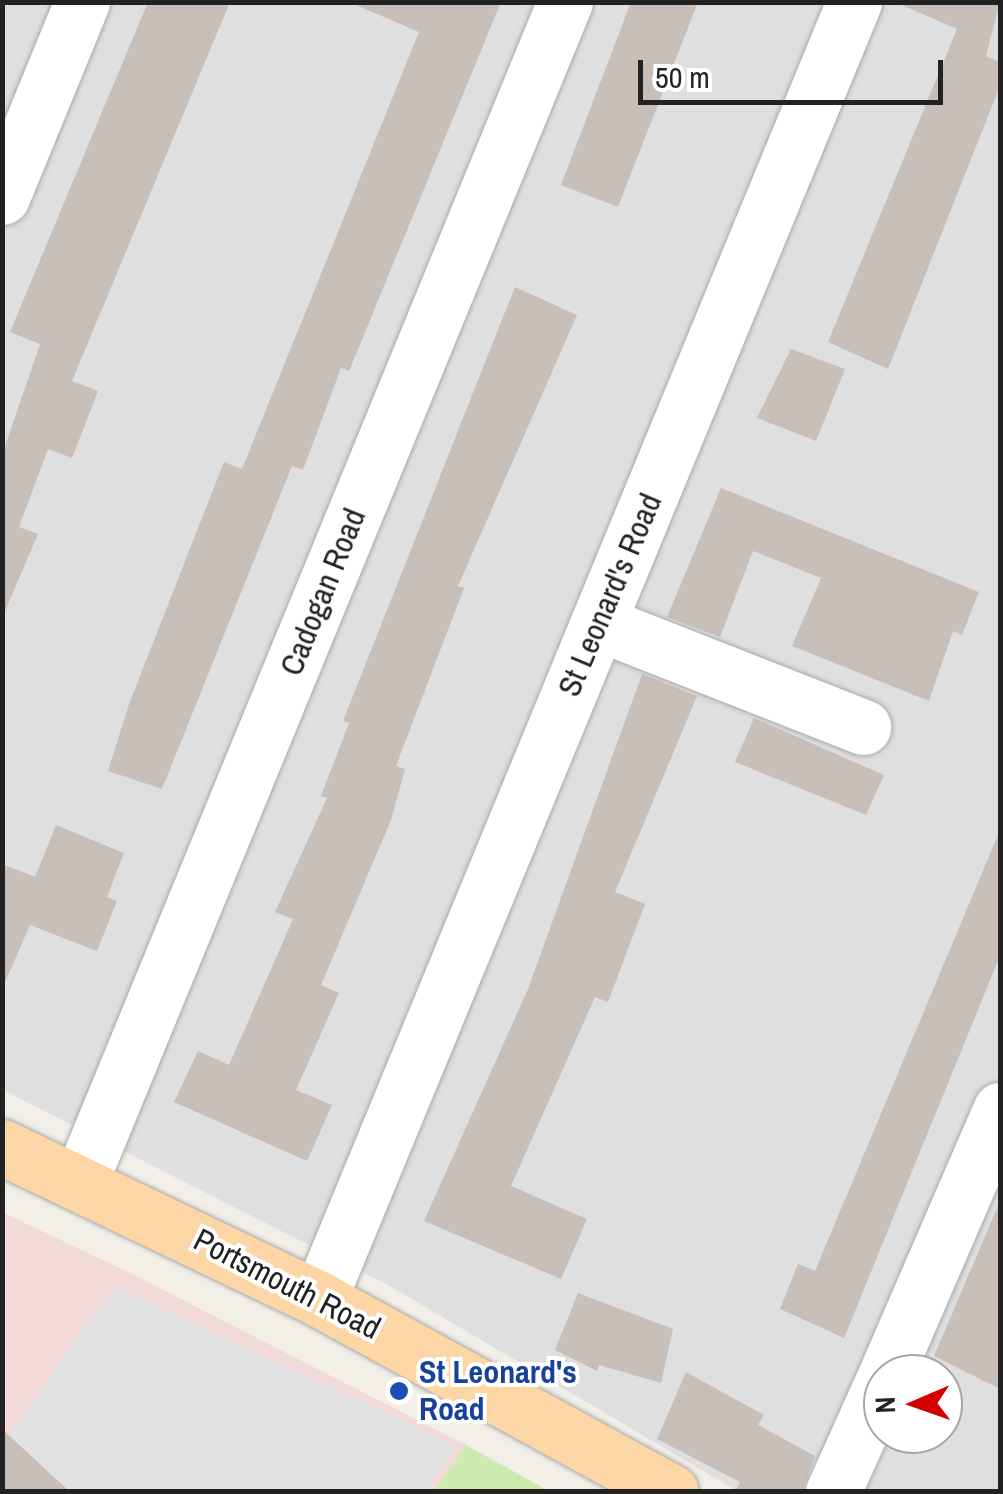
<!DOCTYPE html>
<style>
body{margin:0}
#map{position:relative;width:1003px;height:1494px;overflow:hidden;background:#f2efe9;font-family:"Archivo Narrow",sans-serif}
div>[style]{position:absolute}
.residential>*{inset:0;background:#e0dfdf}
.commercial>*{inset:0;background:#f2dad9}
.grass>*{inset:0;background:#cdebb0}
.parking>*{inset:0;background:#e2e2e2}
.building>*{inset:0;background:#c7bfb8}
.roads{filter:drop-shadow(0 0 2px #a9a9a9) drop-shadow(0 0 2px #a9a9a9)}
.minor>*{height:55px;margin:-27.5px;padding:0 27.5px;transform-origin:27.5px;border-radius:27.5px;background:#fff}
.major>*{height:55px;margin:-27.5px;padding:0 27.5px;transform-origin:27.5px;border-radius:27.5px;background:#fcd6a4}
.dots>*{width:28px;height:28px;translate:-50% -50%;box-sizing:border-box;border:5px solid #fff;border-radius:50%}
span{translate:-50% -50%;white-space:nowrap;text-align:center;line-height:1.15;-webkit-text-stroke:8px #fff;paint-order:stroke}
.street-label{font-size:32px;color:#222}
.transit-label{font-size:32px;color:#164399;font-weight:700}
.left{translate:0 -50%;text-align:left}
.frame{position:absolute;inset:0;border:5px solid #222;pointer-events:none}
.north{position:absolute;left:863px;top:1354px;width:100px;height:100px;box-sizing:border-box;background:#fff;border:2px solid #a7a7a7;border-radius:50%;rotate:268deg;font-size:28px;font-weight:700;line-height:40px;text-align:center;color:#222}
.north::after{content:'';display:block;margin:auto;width:35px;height:45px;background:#d40000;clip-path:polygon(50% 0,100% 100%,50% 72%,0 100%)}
.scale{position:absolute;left:638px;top:60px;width:305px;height:45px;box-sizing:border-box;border:5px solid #222;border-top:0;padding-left:12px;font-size:30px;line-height:35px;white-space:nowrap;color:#222;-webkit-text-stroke:8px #fff;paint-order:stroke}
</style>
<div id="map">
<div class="residential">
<i style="clip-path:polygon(evenodd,2px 3px,1000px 3px,1000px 1491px,737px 1491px,388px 1285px,3px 1090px,2px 3px,883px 1374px,943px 1374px,943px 1434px,883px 1434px,883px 1374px)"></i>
</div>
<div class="commercial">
<i style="clip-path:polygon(2px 1212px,134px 1275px,466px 1445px,434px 1491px,3px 1491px)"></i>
</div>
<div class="grass">
<i style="clip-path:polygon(466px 1445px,549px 1491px,434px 1491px)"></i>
</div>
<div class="parking">
<i style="clip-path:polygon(114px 1287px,457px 1446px,424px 1491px,70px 1491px,9px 1435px)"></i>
</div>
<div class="building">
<i style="clip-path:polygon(148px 2px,230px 2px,72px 381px,98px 391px,72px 458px,48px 449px,19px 527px,38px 534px,2px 618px,2px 455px,40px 344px,10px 332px)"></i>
<i style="clip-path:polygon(349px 2px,501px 2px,349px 371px,341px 368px,303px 470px,292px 466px,162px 789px,108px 771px,129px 704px,224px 462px,242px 469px,419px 32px)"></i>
<i style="clip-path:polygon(631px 2px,698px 2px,618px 207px,561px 185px)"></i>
<i style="clip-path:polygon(895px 2px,1000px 2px,986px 56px,1000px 62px,1000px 86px,888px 369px,828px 342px,957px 29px)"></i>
<i style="clip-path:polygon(515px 287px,577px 315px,458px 586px,464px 588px,396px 766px,405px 769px,391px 820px,321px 985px,339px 993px,296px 1090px,332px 1105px,307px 1161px,174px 1102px,198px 1051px,229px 1065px,293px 919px,275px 912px,327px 798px,321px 796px,349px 723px,343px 721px)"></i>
<i style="clip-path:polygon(791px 349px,845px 369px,816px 441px,757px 418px)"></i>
<i style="clip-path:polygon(721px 488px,979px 592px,962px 635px,953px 631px,929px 701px,792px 646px,821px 578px,753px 551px,720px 637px,667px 617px)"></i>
<i style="clip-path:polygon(642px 674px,697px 696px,615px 892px,645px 904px,608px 1002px,595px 997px,511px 1186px,587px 1219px,561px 1279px,424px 1221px,528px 989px)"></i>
<i style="clip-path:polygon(754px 718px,884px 775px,866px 815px,735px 762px)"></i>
<i style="clip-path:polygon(56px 825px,124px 853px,107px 897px,117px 901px,97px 951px,30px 925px,2px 989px,2px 864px,35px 877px)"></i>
<i style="clip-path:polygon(1000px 830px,1000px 956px,844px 1338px,780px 1309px,798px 1264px,815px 1271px)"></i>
<i style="clip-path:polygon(1000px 1201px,1000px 1389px,934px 1356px)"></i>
<i style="clip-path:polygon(578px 1293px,673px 1329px,661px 1383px,599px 1365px,597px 1371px,555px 1350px)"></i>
<i style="clip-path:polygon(686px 1372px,764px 1415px,758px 1425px,815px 1456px,802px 1492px,735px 1492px,740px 1482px,657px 1439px)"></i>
<i style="clip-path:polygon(2px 1429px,70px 1492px,2px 1492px)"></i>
</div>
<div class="roads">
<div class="minor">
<i style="left:2px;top:197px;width:211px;rotate:-67.7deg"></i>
<i style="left:598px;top:623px;width:285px;rotate:21.4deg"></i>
<i style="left:80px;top:1182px;width:1276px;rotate:-67.66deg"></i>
<i style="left:319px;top:1299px;width:1403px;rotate:-67.58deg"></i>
<i style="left:886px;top:1374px;width:288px;rotate:-66.6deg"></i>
<i style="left:833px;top:1492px;width:122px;rotate:-65.8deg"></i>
</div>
<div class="major">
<i style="left:2px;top:1147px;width:352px;rotate:25.6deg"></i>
<i style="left:319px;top:1299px;width:401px;rotate:28.7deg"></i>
</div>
</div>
<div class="dots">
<i style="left:399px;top:1391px;background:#1a4fb4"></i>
</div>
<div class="street-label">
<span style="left:323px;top:592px;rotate:-68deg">Cadogan Road</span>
<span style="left:610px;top:595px;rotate:-67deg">St Leonard's Road</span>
<span style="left:287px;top:1284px;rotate:27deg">Portsmouth Road</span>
</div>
<div class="transit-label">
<span class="left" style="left:419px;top:1391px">St Leonard's<br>Road</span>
</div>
<div class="frame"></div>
<div class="north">N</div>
<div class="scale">50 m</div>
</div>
